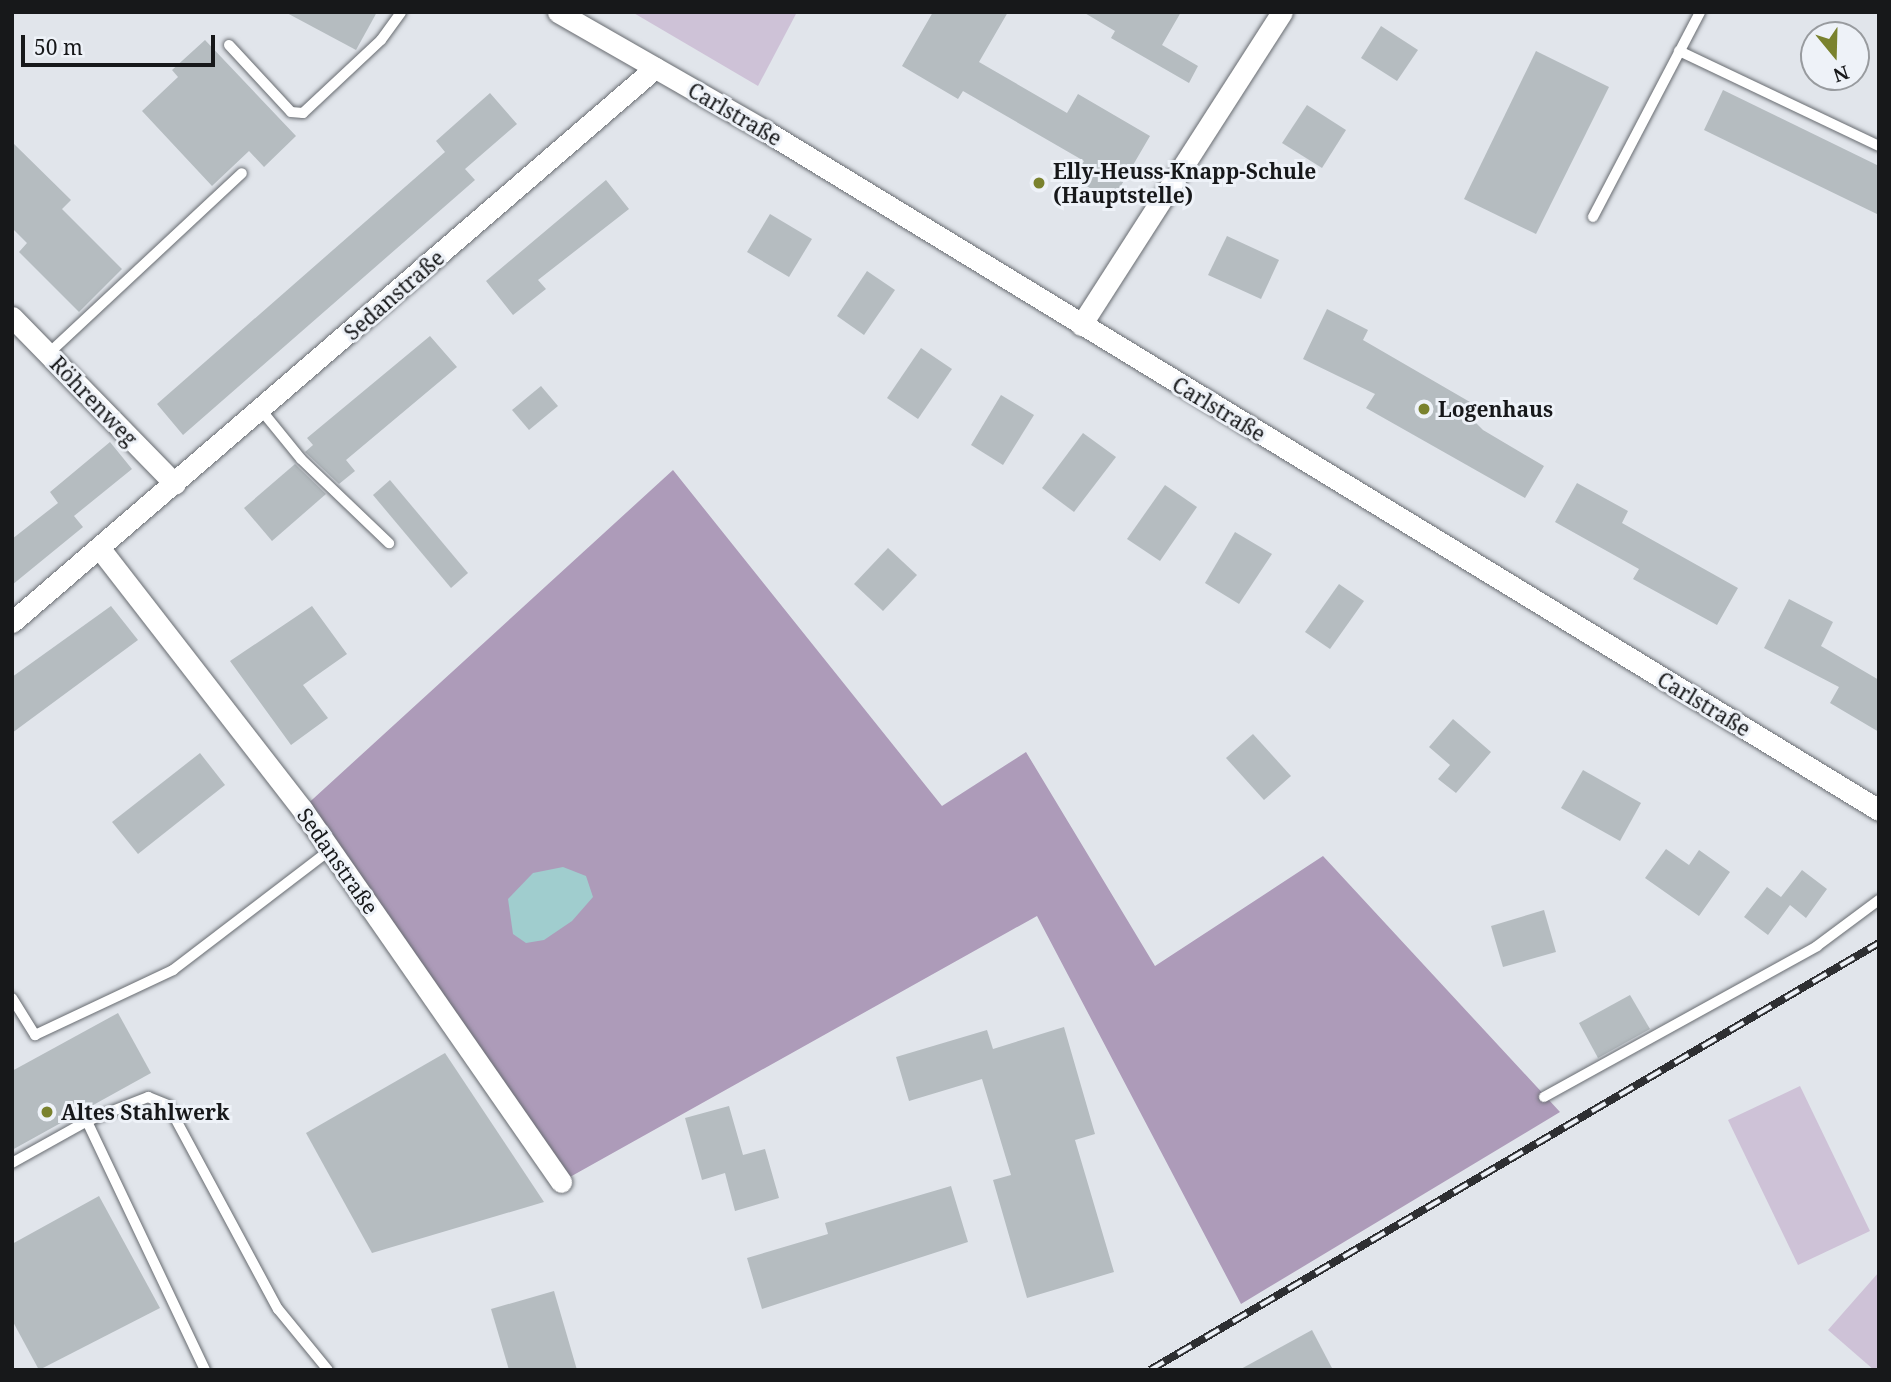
<!DOCTYPE html>
<meta charset="utf-8">
<style>
body{margin:0}
#map{position:relative;width:1891px;height:1382px;overflow:hidden;background:#e1e5eb;font-family:"Noto Serif",serif}
div>[style]{position:absolute}
.green>*{inset:0;background:#cec2d7}
.forest>*{inset:0;background:#ad9bb9}
.water>*{inset:0;background:#a0cdce}
.building>*{inset:0;background:#b5bcc0}
.roads{filter:drop-shadow(0 0 2px #686c71) drop-shadow(0 0 2px #686c71)}
.lane>*{height:10px;margin:-5px;padding:0 5px;transform-origin:5px;border-radius:5px;background:#fff}
.street>*{height:21px;margin:-10.5px;padding:0 10.5px;transform-origin:10.5px;border-radius:10.5px;background:#fff}
.rail>*{height:8px;margin-top:-4px;transform-origin:0;background:repeating-linear-gradient(90deg,#eef2f8 0 16px,#2e2f32 0 32px);box-sizing:border-box;border-block:2px solid #2e2f32}
.dots>*{width:19px;height:19px;translate:-50% -50%;box-sizing:border-box;border:4px solid #eef2f8;border-radius:50%}
span{translate:-50% -50%;white-space:nowrap;text-align:center;line-height:1.15;-webkit-text-stroke:6px #eef2f8;paint-order:stroke}
.street-label{font-size:21px;color:#17181a}
.poi-label{font-size:21px;color:#17181a;font-weight:700}
.left{translate:0 -50%;text-align:left}
.frame{position:absolute;inset:0;border:14px solid #17181a;pointer-events:none}
.north{position:absolute;left:1800px;top:21px;width:70px;height:70px;box-sizing:border-box;background:#eef2f8;border:2px solid #989b9f;border-radius:50%;rotate:161deg;font-size:19px;font-weight:700;line-height:28px;text-align:center;color:#17181a}
.north::after{content:'';display:block;margin:auto;width:24px;height:32px;background:#7a822e;clip-path:polygon(50% 0,100% 100%,50% 72%,0 100%)}
.scale{position:absolute;left:21px;top:35px;width:194px;height:32px;box-sizing:border-box;border:4px solid #17181a;border-top:0;padding-left:9px;font-size:21px;line-height:24px;white-space:nowrap;color:#17181a;-webkit-text-stroke:5px #eef2f8;paint-order:stroke}
</style>
<div id="map">
<div class="green">
<i style="clip-path:polygon(632px 12px,797px 12px,758px 86px)"></i>
<i style="clip-path:polygon(1800px 1086px,1870px 1231px,1798px 1265px,1728px 1120px)"></i>
<i style="clip-path:polygon(1879px 1272px,1879px 1370px,1874px 1370px,1828px 1330px)"></i>
</div>
<div class="forest">
<i style="clip-path:polygon(673px 470px,942px 806px,1026px 752px,1155px 966px,1323px 856px,1560px 1112px,1241px 1304px,1037px 916px,561px 1182px,302px 809px)"></i>
</div>
<div class="water">
<i style="clip-path:polygon(563px 867px,586px 876px,593px 897px,572px 921px,544px 940px,526px 943px,513px 934px,508px 899px,533px 873px)"></i>
</div>
<div class="building">
<i style="clip-path:polygon(285px 12px,377px 12px,356px 50px)"></i>
<i style="clip-path:polygon(933px 12px,1008px 12px,979px 62px,1067px 113px,1078px 94px,1150px 136px,1112px 201px,1073px 178px,1084px 161px,963px 91px,958px 99px,902px 66px)"></i>
<i style="clip-path:polygon(1083px 12px,1181px 12px,1162px 45px,1198px 66px,1189px 83px,1111px 38px,1115px 31px)"></i>
<i style="clip-path:polygon(1381px 26px,1418px 50px,1397px 81px,1361px 58px)"></i>
<i style="clip-path:polygon(205px 40px,296px 136px,264px 167px,249px 151px,212px 186px,142px 111px,178px 77px,172px 70px)"></i>
<i style="clip-path:polygon(1536px 51px,1609px 87px,1536px 234px,1464px 199px)"></i>
<i style="clip-path:polygon(1723px 90px,1879px 166px,1879px 215px,1704px 130px)"></i>
<i style="clip-path:polygon(490px 93px,517px 124px,465px 169px,475px 180px,183px 435px,157px 404px,445px 152px,436px 141px)"></i>
<i style="clip-path:polygon(1307px 105px,1346px 130px,1322px 168px,1282px 143px)"></i>
<i style="clip-path:polygon(12px 142px,71px 200px,62px 209px,122px 269px,79px 312px,19px 252px,27px 243px,12px 228px)"></i>
<i style="clip-path:polygon(606px 180px,629px 209px,538px 280px,546px 289px,513px 315px,486px 281px)"></i>
<i style="clip-path:polygon(770px 214px,812px 239px,789px 277px,747px 252px)"></i>
<i style="clip-path:polygon(1227px 236px,1279px 260px,1261px 299px,1208px 275px)"></i>
<i style="clip-path:polygon(867px 271px,895px 290px,864px 335px,837px 316px)"></i>
<i style="clip-path:polygon(1327px 309px,1368px 330px,1363px 340px,1482px 409px,1475px 422px,1483px 430px,1544px 466px,1525px 498px,1366px 408px,1375px 394px,1303px 359px)"></i>
<i style="clip-path:polygon(430px 336px,457px 367px,346px 460px,355px 471px,339px 484px,305px 452px,313px 445px,307px 438px)"></i>
<i style="clip-path:polygon(921px 348px,952px 369px,918px 419px,887px 398px)"></i>
<i style="clip-path:polygon(541px 386px,558px 406px,529px 430px,512px 410px)"></i>
<i style="clip-path:polygon(1001px 395px,1034px 415px,1003px 465px,971px 445px)"></i>
<i style="clip-path:polygon(1083px 433px,1116px 457px,1074px 512px,1042px 488px)"></i>
<i style="clip-path:polygon(110px 442px,132px 469px,74px 516px,83px 527px,12px 585px,12px 539px,58px 503px,50px 492px)"></i>
<i style="clip-path:polygon(295px 464px,326px 494px,272px 541px,244px 508px)"></i>
<i style="clip-path:polygon(390px 480px,468px 573px,451px 588px,373px 495px)"></i>
<i style="clip-path:polygon(1577px 483px,1628px 511px,1622px 523px,1738px 588px,1717px 625px,1633px 579px,1639px 569px,1555px 522px)"></i>
<i style="clip-path:polygon(1165px 485px,1197px 507px,1160px 561px,1127px 539px)"></i>
<i style="clip-path:polygon(1235px 532px,1272px 554px,1239px 604px,1205px 583px)"></i>
<i style="clip-path:polygon(888px 548px,917px 575px,883px 611px,854px 584px)"></i>
<i style="clip-path:polygon(1339px 584px,1364px 601px,1330px 649px,1305px 632px)"></i>
<i style="clip-path:polygon(1789px 599px,1833px 622px,1821px 646px,1879px 680px,1879px 732px,1830px 703px,1839px 687px,1764px 648px)"></i>
<i style="clip-path:polygon(111px 606px,138px 640px,12px 733px,12px 677px)"></i>
<i style="clip-path:polygon(312px 606px,347px 654px,303px 685px,328px 718px,291px 745px,230px 661px)"></i>
<i style="clip-path:polygon(1453px 719px,1491px 752px,1456px 793px,1438px 779px,1450px 765px,1429px 747px)"></i>
<i style="clip-path:polygon(1253px 734px,1291px 776px,1264px 800px,1226px 758px)"></i>
<i style="clip-path:polygon(200px 753px,225px 785px,138px 854px,112px 822px)"></i>
<i style="clip-path:polygon(1583px 770px,1641px 803px,1620px 841px,1561px 808px)"></i>
<i style="clip-path:polygon(1666px 849px,1689px 865px,1699px 850px,1730px 872px,1699px 916px,1645px 878px)"></i>
<i style="clip-path:polygon(1802px 870px,1827px 889px,1806px 918px,1790px 905px,1768px 935px,1744px 917px,1767px 887px,1781px 897px)"></i>
<i style="clip-path:polygon(1544px 910px,1556px 952px,1503px 967px,1491px 926px)"></i>
<i style="clip-path:polygon(1630px 995px,1650px 1029px,1598px 1058px,1579px 1023px)"></i>
<i style="clip-path:polygon(118px 1013px,151px 1073px,12px 1150px,12px 1071px)"></i>
<i style="clip-path:polygon(1064px 1027px,1095px 1134px,1075px 1140px,1114px 1272px,1027px 1298px,993px 1180px,1011px 1175px,982px 1079px,909px 1101px,896px 1057px,987px 1030px,993px 1049px)"></i>
<i style="clip-path:polygon(445px 1053px,544px 1202px,372px 1253px,306px 1133px)"></i>
<i style="clip-path:polygon(729px 1106px,743px 1155px,765px 1149px,779px 1198px,735px 1211px,725px 1173px,702px 1180px,685px 1118px)"></i>
<i style="clip-path:polygon(951px 1186px,968px 1242px,762px 1309px,747px 1258px,828px 1234px,825px 1223px)"></i>
<i style="clip-path:polygon(99px 1196px,160px 1308px,39px 1370px,12px 1320px,12px 1244px)"></i>
<i style="clip-path:polygon(554px 1291px,577px 1370px,509px 1370px,491px 1309px)"></i>
<i style="clip-path:polygon(1312px 1330px,1333px 1370px,1239px 1370px)"></i>
</div>
<div class="roads">
<div class="lane">
<i style="left:229px;top:45px;width:91px;rotate:47.2deg"></i>
<i style="left:291px;top:112px;width:12px;rotate:5deg"></i>
<i style="left:303px;top:113px;width:107px;rotate:-43.1deg"></i>
<i style="left:381px;top:40px;width:34px;rotate:-54deg"></i>
<i style="left:1679px;top:51px;width:221px;rotate:25.4deg"></i>
<i style="left:1593px;top:217px;width:231px;rotate:-62.4deg"></i>
<i style="left:48px;top:354px;width:265px;rotate:-43deg"></i>
<i style="left:262px;top:411px;width:62px;rotate:50.9deg"></i>
<i style="left:301px;top:459px;width:122px;rotate:43.7deg"></i>
<i style="left:12px;top:998px;width:44px;rotate:58.1deg"></i>
<i style="left:35px;top:1035px;width:153px;rotate:-25.2deg"></i>
<i style="left:173px;top:970px;width:198px;rotate:-37.4deg"></i>
<i style="left:1544px;top:1097px;width:312px;rotate:-28.9deg"></i>
<i style="left:1817px;top:946px;width:77px;rotate:-36.6deg"></i>
<i style="left:12px;top:1163px;width:86px;rotate:-29.2deg"></i>
<i style="left:205px;top:1370px;width:276px;rotate:-115.4deg"></i>
<i style="left:87px;top:1121px;width:66px;rotate:-21.5deg"></i>
<i style="left:148px;top:1097px;width:22px;rotate:22deg"></i>
<i style="left:168px;top:1105px;width:232px;rotate:61.7deg"></i>
<i style="left:278px;top:1309px;width:79px;rotate:50.7deg"></i>
</div>
<div class="street">
<i style="left:558px;top:12px;width:237px;rotate:29.8deg"></i>
<i style="left:764px;top:130px;width:1306px;rotate:31.38deg"></i>
<i style="left:12px;top:317px;width:233px;rotate:45.7deg"></i>
<i style="left:1081px;top:325px;width:372px;rotate:-57.3deg"></i>
<i style="left:101px;top:550px;width:328px;rotate:52.2deg"></i>
<i style="left:302px;top:809px;width:454px;rotate:55.2deg"></i>
<i style="left:12px;top:622px;width:849px;rotate:-40.75deg"></i>
</div>
</div>
<div class="rail">
<i style="left:1150px;top:1370px;width:845px;rotate:-30.36deg"></i>
</div>
<div class="dots">
<i style="left:1039px;top:183px;background:#7a822e"></i>
<i style="left:1424px;top:409px;background:#7a822e"></i>
<i style="left:47px;top:1112px;background:#7a822e"></i>
</div>
<div class="street-label">
<span style="left:735px;top:114px;rotate:30deg">Carlstraße</span>
<span style="left:394px;top:295px;rotate:-41deg">Sedanstraße</span>
<span style="left:94px;top:401px;rotate:46deg">Röhrenweg</span>
<span style="left:1219px;top:409px;rotate:31deg">Carlstraße</span>
<span style="left:1704px;top:704px;rotate:31deg">Carlstraße</span>
<span style="left:338px;top:861px;rotate:55deg">Sedanstraße</span>
</div>
<div class="poi-label">
<span class="left" style="left:1053px;top:183px">Elly-Heuss-Knapp-Schule<br>(Hauptstelle)</span>
<span class="left" style="left:1438px;top:409px">Logenhaus</span>
<span class="left" style="left:61px;top:1112px">Altes Stahlwerk</span>
</div>
<div class="frame"></div>
<div class="north">N</div>
<div class="scale">50 m</div>
</div>
